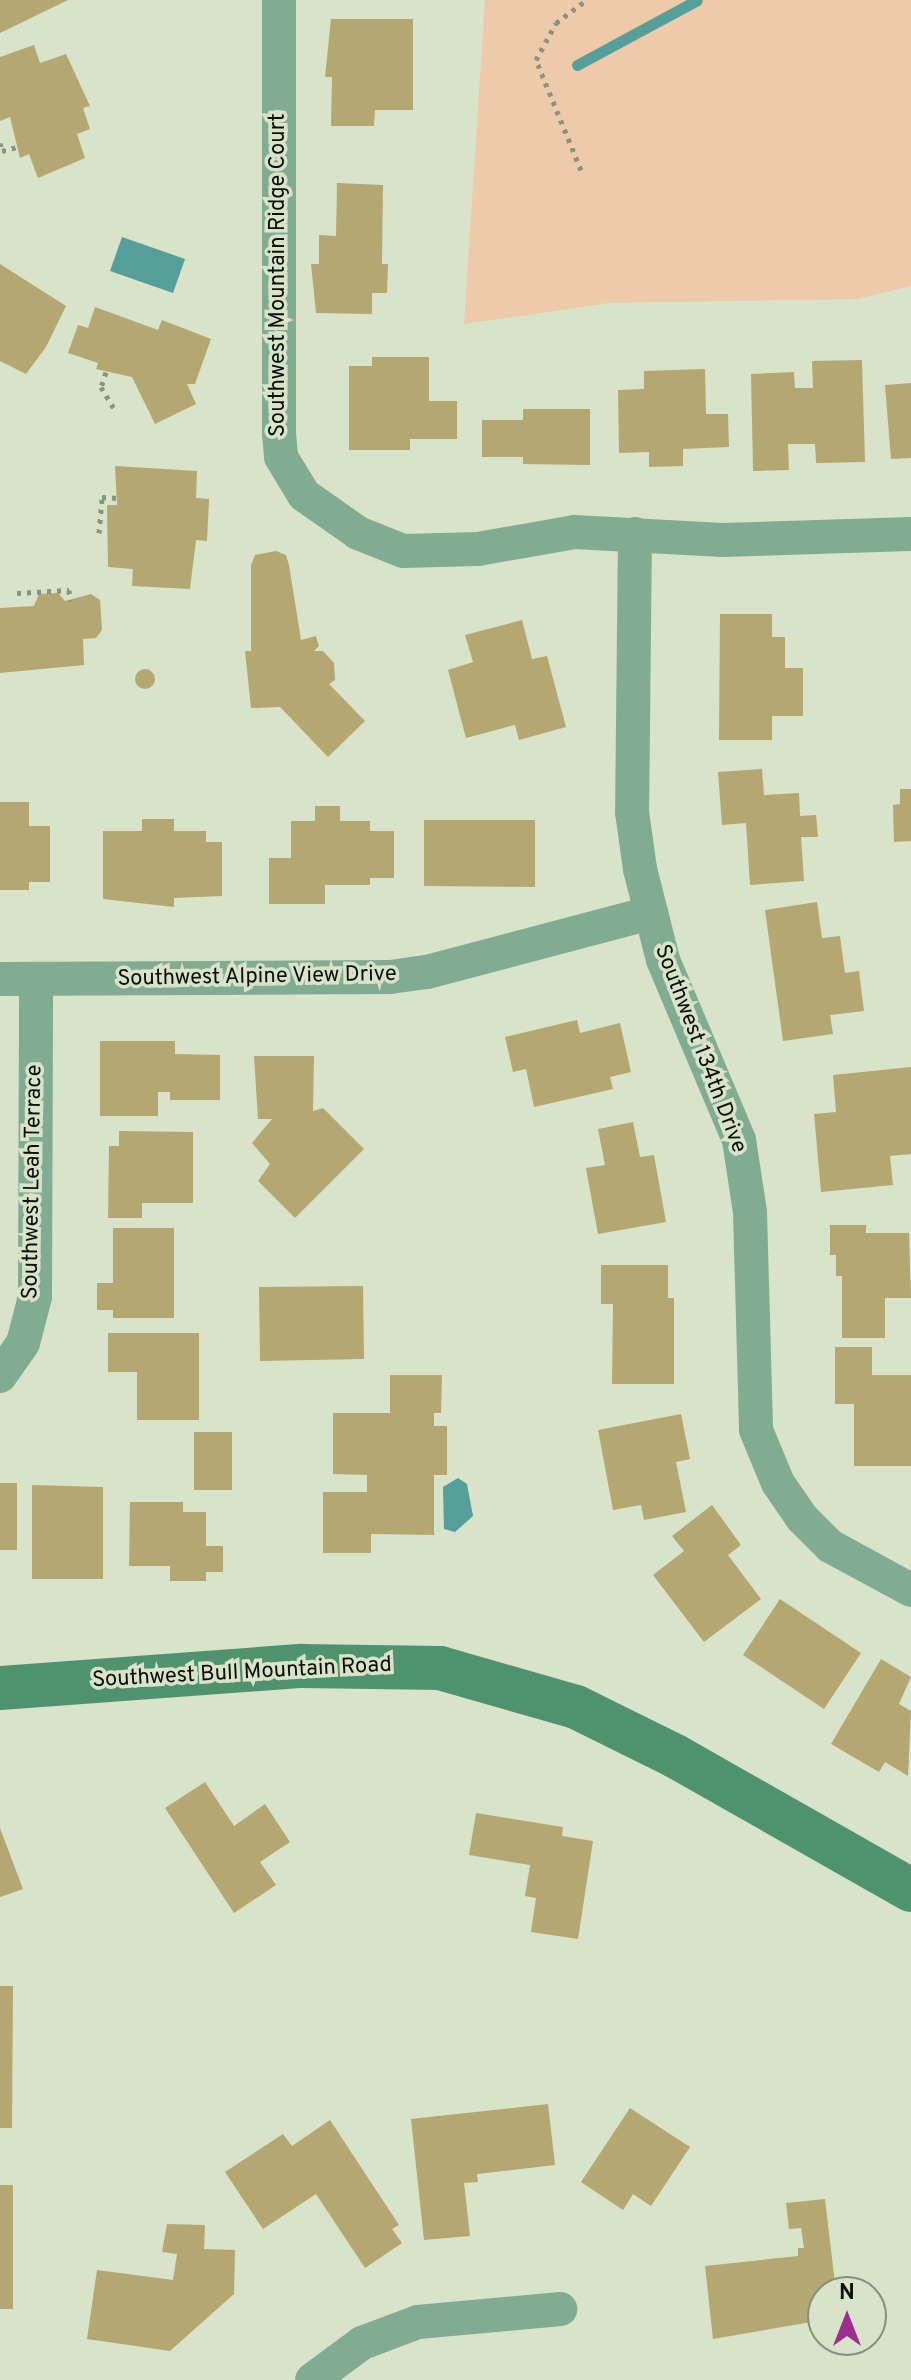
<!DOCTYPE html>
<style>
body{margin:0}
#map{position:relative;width:911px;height:2380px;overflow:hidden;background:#d8e3ca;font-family:Overpass,sans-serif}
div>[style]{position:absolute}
.green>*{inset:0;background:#edcaa9}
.water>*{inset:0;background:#569e99}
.stream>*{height:11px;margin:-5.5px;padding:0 5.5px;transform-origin:5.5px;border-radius:5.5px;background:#569e99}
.building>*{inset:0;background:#b4a771}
.round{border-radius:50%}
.path>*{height:5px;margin-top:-2.5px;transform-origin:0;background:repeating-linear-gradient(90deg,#8a9280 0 4px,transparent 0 10px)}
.street>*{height:34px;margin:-17px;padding:0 17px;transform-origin:17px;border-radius:17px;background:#81ac92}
.secondary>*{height:44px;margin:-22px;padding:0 22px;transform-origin:22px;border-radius:22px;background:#4f936d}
span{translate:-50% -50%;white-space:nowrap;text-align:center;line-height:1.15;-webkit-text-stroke:7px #d8e3ca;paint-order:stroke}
.street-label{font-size:22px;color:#0b0f07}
.north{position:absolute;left:807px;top:2276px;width:80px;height:80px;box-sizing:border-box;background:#d8e3ca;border:2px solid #868e7c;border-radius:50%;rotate:0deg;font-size:22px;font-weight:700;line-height:32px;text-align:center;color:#0b0f07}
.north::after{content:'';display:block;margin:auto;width:28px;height:36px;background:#9b2f8f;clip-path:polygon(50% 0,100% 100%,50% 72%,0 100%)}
</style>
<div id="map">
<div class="green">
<i style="clip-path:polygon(485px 0,911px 0,911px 286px,857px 299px,609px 303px,464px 324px)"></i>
</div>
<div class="water">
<i style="clip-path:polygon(122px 237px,185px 259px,173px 293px,110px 271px)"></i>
<i style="clip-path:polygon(458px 1478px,467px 1484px,473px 1516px,455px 1532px,444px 1529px,443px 1487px)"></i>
</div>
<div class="stream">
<i style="left:577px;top:65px;width:136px;rotate:-28.4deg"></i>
</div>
<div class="building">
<i style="clip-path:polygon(0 0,68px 0,0 33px)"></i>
<i style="clip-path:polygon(331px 19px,413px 19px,413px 110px,375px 110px,374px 126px,331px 126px,332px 77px,325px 77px)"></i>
<i style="clip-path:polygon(34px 45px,40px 63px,66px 54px,90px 106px,83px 108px,90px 129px,77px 134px,85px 158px,38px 178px,29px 154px,20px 158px,10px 117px,0 121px,0 57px)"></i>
<i style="clip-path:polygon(337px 183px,383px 185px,382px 264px,388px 264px,387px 293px,372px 293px,372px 314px,316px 313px,311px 264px,319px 264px,319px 235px,336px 236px)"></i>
<i style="clip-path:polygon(0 264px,66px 306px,46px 347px,26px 374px,0 361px)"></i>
<i style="clip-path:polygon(95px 307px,158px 330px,162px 320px,211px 339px,195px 384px,187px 384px,196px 404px,155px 424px,132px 377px,96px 369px,98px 363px,68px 353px,78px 325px,88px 328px)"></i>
<i style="clip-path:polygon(372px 357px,429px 357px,429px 401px,457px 401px,457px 439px,410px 439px,410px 450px,349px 450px,349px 366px,372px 366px)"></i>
<i style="clip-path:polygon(862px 360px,865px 462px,816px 463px,815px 444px,788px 444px,789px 470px,753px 471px,751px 374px,794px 372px,795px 388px,813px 388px,812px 361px)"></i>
<i style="clip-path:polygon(705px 369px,706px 414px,728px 414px,729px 447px,683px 449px,683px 466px,649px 467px,649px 452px,619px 453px,618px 390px,644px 389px,644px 371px)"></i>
<i style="clip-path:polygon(911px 383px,911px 458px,891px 459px,885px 385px)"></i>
<i style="clip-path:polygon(523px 409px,590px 409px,590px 465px,523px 464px,523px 457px,482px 457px,482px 420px,523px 420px)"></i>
<i style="clip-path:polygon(115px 466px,197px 471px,196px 498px,209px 499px,207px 541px,196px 540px,190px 589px,132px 586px,133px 569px,108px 567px,107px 505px,117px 505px)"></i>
<i style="clip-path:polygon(276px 551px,286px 555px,289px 565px,301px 640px,316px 636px,319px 646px,314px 651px,323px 651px,334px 663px,335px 680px,329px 684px,365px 721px,328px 757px,280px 707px,251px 708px,245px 651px,251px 651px,251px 565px,255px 555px)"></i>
<i style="clip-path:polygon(58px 593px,65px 601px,91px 594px,100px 600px,102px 630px,96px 638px,83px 639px,84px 665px,0 673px,0 608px,34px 606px,39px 594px)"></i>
<i style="clip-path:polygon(720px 614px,772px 614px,772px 637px,785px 637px,785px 668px,803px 668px,803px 716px,772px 716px,772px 740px,719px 740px)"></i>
<i style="clip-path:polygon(522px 620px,532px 659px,547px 656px,566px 727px,519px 740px,515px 725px,466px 738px,448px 670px,473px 662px,465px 635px)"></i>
<i class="round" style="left:135px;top:669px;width:20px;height:20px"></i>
<i style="clip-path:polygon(762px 769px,764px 795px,799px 793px,800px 816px,816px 815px,818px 837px,801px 837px,804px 881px,750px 885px,746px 823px,722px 825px,718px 772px)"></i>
<i style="clip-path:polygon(900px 789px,911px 789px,911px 841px,894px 842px,893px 805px,900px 804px)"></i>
<i style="clip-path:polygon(0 802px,29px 802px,29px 826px,50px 826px,50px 882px,29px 882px,29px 890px,0 890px)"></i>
<i style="clip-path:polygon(315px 806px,340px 806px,340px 821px,370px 821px,370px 831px,394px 831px,394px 878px,370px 878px,370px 885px,325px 885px,325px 904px,269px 904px,269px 858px,291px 858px,291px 821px,315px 821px)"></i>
<i style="clip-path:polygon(142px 819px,174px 819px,174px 831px,206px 831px,206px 842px,222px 842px,222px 896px,174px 898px,174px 907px,103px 899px,103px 831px,142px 831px)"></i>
<i style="clip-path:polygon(424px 820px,535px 820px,535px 887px,424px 886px)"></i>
<i style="clip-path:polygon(817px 902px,822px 938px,840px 936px,845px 973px,859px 971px,864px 1011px,830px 1015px,833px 1034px,783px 1041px,765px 910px)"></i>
<i style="clip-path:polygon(577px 1020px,580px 1033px,620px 1023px,631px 1072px,610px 1077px,613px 1089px,534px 1107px,526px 1069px,513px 1072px,505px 1037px)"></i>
<i style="clip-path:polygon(100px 1041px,175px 1041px,175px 1054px,220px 1055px,220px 1100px,170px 1100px,170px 1092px,158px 1092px,158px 1116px,100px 1116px)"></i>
<i style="clip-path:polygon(254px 1056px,314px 1056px,313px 1111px,323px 1108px,364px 1149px,295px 1218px,258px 1181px,270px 1164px,252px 1143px,272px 1119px,258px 1119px)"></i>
<i style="clip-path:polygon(911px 1067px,911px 1154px,890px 1156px,893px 1185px,821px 1192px,814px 1114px,836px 1112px,833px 1075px)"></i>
<i style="clip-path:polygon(633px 1122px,640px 1157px,654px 1155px,666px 1222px,598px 1234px,586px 1168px,605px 1165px,598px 1129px)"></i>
<i style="clip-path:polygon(119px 1131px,193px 1132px,193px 1203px,142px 1203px,142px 1218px,108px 1218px,109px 1146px,119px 1146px)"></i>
<i style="clip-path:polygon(830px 1225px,866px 1225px,866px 1233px,909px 1233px,911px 1298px,885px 1298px,885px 1338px,842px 1338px,842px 1276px,836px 1276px,836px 1255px,830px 1255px)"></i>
<i style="clip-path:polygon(113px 1228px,174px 1228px,174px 1318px,113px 1318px,113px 1310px,97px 1310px,97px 1283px,113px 1283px)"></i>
<i style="clip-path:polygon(601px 1265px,668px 1265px,668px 1298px,674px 1298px,674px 1384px,612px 1384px,613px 1304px,601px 1304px)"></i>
<i style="clip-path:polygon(363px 1286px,364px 1359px,260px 1361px,259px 1287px)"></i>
<i style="clip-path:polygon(108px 1333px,199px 1333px,199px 1420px,137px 1420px,137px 1372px,108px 1372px)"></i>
<i style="clip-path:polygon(835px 1347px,872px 1347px,872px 1375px,911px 1375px,911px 1466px,854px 1466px,854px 1404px,835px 1404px)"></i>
<i style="clip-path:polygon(390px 1375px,442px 1375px,441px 1413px,434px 1413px,434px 1426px,447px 1426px,447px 1475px,434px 1475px,434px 1535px,371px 1534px,371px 1553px,323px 1553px,323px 1492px,367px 1492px,367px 1475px,333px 1474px,333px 1413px,390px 1413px)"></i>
<i style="clip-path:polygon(681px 1414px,690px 1459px,676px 1462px,686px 1512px,644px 1520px,641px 1505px,613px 1510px,598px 1430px)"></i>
<i style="clip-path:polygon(194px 1432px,232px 1432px,232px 1490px,194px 1490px)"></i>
<i style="clip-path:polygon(0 1483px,17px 1483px,17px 1550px,0 1550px)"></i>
<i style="clip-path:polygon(32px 1485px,103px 1487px,103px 1579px,32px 1579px)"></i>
<i style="clip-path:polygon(130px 1502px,183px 1502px,183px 1512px,206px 1512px,206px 1546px,223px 1546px,223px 1572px,206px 1572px,206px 1581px,170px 1581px,170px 1566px,129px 1566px)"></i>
<i style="clip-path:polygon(712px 1505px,741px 1545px,728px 1555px,761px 1599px,704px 1642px,653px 1575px,684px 1551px,672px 1536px)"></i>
<i style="clip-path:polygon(780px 1599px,861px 1653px,824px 1709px,743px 1655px)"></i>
<i style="clip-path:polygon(881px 1659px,911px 1677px,899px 1704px,911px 1711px,908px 1776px,885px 1762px,879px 1772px,831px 1744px)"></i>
<i style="clip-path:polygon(205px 1782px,234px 1826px,265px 1804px,290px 1842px,260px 1862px,276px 1885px,234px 1913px,165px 1808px)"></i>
<i style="clip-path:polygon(476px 1813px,563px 1827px,562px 1836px,593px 1841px,578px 1939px,531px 1932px,536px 1898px,525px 1896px,530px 1865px,469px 1855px)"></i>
<i style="clip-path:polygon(0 1828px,23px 1889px,0 1897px)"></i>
<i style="clip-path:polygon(0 1986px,13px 1986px,12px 2128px,0 2128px)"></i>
<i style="clip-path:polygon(548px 2104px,555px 2165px,477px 2174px,478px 2182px,464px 2183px,470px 2236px,424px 2240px,411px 2119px)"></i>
<i style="clip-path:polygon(630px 2108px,690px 2147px,651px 2206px,633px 2194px,623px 2210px,581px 2182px)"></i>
<i style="clip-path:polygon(330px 2120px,399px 2225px,392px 2229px,402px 2243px,365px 2268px,316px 2194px,263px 2229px,225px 2172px,283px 2134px,292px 2146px)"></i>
<i style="clip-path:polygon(0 2185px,13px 2185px,13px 2309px,0 2309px)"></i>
<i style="clip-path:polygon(825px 2199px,836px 2292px,823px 2292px,823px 2320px,713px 2339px,705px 2266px,798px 2256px,798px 2248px,804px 2248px,801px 2228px,789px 2229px,786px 2203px)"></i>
<i style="clip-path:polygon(167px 2224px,205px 2225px,204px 2249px,235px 2250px,234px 2294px,170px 2351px,87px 2339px,97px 2270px,173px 2280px,177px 2254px,162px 2252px)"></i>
</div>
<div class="path">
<i style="left:0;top:143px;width:8px;rotate:76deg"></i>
<i style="left:2px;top:151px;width:16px;rotate:-15deg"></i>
<i style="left:581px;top:170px;width:119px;rotate:-112.2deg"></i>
<i style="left:536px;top:60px;width:42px;rotate:-61.6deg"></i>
<i style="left:556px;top:23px;width:38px;rotate:-37deg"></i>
<i style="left:106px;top:372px;width:16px;rotate:108deg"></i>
<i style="left:101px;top:387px;width:26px;rotate:59deg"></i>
<i style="left:99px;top:533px;width:36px;rotate:-85deg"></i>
<i style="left:102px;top:497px;width:16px;rotate:4deg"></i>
<i style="left:17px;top:593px;width:52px;rotate:-3.3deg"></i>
<i style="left:69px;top:590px;width:11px;rotate:85deg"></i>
</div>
<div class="street">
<i style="left:279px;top:0;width:433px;rotate:90deg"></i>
<i style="left:279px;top:433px;width:24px;rotate:85deg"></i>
<i style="left:281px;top:457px;width:44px;rotate:58.8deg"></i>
<i style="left:304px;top:495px;width:66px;rotate:35.1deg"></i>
<i style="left:358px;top:533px;width:48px;rotate:21.8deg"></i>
<i style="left:403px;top:551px;width:75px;rotate:-1.5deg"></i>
<i style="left:478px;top:549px;width:97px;rotate:-10deg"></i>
<i style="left:574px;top:532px;width:149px;rotate:3.1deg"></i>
<i style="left:723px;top:540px;width:188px;rotate:-1.8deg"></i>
<i style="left:635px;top:534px;width:278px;rotate:90.6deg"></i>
<i style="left:632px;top:812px;width:58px;rotate:82deg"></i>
<i style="left:640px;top:869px;width:94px;rotate:75.8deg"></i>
<i style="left:663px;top:960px;width:195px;rotate:67.1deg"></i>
<i style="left:739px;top:1140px;width:73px;rotate:81.3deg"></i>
<i style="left:750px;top:1212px;width:218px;rotate:88.4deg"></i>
<i style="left:756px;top:1430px;width:57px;rotate:67.5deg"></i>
<i style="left:778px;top:1483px;width:42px;rotate:55.6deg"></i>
<i style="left:802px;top:1518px;width:40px;rotate:45deg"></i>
<i style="left:830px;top:1546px;width:92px;rotate:28.5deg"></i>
<i style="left:0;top:979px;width:390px;rotate:-0.3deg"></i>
<i style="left:390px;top:977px;width:37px;rotate:-8deg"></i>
<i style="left:427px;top:972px;width:232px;rotate:-14.8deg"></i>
<i style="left:0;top:1376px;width:40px;rotate:-55.1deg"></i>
<i style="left:23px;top:1343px;width:48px;rotate:-75.4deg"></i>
<i style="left:35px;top:1297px;width:317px;rotate:-89.8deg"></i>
<i style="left:312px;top:2380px;width:62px;rotate:-36.5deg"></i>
<i style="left:362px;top:2343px;width:60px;rotate:-20.6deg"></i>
<i style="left:418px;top:2322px;width:143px;rotate:-5.2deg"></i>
</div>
<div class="secondary">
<i style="left:0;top:1688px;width:303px;rotate:-4.2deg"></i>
<i style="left:302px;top:1666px;width:138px;rotate:0.8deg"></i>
<i style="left:440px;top:1668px;width:141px;rotate:16deg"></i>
<i style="left:576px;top:1707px;width:110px;rotate:26.3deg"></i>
<i style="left:675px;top:1756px;width:271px;rotate:29.6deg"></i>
</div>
<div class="street-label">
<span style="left:279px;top:275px;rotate:-90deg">Southwest Mountain Ridge Court</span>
<span style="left:257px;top:977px;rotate:-1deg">Southwest Alpine View Drive</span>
<span style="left:700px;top:1049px;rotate:69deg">Southwest 134th Drive</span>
<span style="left:33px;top:1182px;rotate:-89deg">Southwest Leah Terrace</span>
<span style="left:242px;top:1673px;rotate:-3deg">Southwest Bull Mountain Road</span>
</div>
<div class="north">N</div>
</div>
